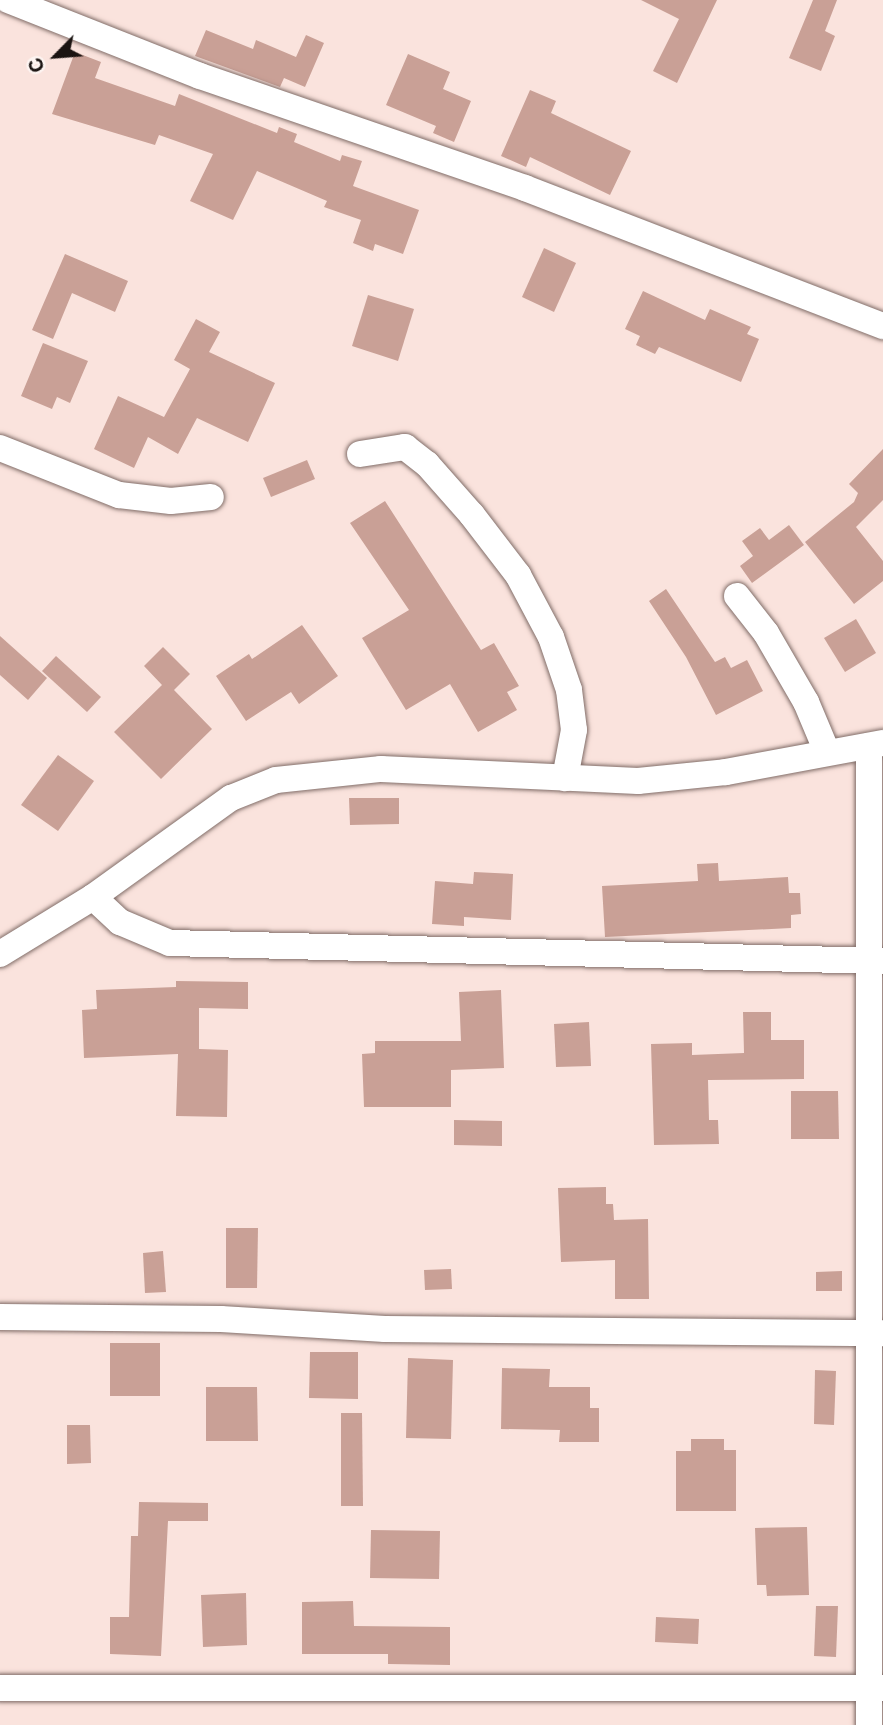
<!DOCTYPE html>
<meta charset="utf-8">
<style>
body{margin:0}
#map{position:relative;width:883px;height:1725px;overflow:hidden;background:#fae3dd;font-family:Inter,sans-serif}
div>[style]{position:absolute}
.building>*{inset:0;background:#c9a096}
.roads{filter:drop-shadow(0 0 2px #816d68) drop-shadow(0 0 2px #816d68)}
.street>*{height:26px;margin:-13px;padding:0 13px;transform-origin:13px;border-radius:13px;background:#fff}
span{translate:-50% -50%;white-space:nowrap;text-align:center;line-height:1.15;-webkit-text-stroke:5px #fdf4f1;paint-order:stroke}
.north{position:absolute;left:21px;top:21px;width:70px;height:70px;-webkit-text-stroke:5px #fdf4f1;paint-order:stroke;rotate:245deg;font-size:19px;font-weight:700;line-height:28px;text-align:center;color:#1b1412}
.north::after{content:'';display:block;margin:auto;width:24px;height:32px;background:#1b1412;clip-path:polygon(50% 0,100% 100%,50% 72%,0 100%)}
</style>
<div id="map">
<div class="building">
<i style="clip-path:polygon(641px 0,717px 0,677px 83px,653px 71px,679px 19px)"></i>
<i style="clip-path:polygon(813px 0,837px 0,825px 31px,835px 36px,821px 71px,789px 58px)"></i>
<i style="clip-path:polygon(206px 30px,253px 49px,256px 40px,296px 57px,306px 35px,324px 43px,305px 87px,284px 78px,280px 87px,195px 56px)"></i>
<i style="clip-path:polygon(75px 52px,101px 62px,95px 78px,175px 106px,179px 94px,277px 133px,279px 127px,297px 134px,294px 142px,340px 161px,342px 155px,362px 161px,353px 186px,419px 210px,403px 254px,375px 244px,373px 251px,353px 243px,361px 220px,324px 207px,327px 201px,257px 171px,233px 220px,190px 201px,213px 154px,159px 135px,155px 145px,52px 114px)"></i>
<i style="clip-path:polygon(408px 54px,450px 72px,443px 89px,471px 101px,454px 142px,433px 133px,436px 126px,386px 105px)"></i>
<i style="clip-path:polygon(530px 90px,556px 101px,551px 113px,631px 151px,610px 195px,530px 157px,526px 167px,501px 156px)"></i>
<i style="clip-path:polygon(544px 248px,576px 263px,554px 312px,522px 297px)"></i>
<i style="clip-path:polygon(65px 254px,128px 281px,115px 312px,72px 293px,53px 339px,32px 330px)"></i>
<i style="clip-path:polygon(643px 291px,705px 320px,710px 309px,751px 327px,747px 334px,759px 339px,741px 382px,659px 347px,655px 354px,636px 345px,640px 336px,625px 329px)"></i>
<i style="clip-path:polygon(368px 295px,414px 309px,398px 361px,352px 346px)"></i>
<i style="clip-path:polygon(196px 319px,220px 332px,209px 352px,275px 383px,248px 442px,197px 418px,178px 454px,148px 437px,134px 468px,94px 449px,118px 396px,164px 417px,190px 369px,174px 360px)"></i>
<i style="clip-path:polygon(43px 343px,88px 361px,70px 403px,57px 397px,52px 409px,21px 396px)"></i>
<i style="clip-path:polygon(883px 449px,883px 500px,856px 527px,883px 561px,883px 581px,854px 604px,805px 542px,854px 502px,858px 493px,849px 484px)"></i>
<i style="clip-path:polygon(307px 460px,315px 479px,271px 497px,263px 478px)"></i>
<i style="clip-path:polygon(385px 501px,481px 650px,494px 643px,519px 686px,507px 692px,517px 710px,478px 732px,450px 684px,406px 710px,362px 638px,409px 610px,350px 523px)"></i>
<i style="clip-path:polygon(789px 525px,804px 545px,752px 583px,740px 566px,753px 556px,742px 541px,760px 528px,769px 540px)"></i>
<i style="clip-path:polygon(666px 589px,715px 662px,725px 657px,731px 668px,747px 660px,763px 691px,716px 715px,686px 657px,649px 601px)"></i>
<i style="clip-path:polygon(856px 619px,876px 653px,845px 672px,824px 638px)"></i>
<i style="clip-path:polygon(302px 625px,338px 676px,299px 704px,291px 692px,246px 721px,216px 676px,249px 654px,252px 659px)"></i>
<i style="clip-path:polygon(0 636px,47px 678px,28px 700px,0 675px)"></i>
<i style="clip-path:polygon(163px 647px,190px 674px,174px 690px,212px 729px,161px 779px,114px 732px,162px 685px,144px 666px)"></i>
<i style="clip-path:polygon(56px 656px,101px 697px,87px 712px,42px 671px)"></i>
<i style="clip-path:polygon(58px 755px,94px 781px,58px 831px,21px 805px)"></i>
<i style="clip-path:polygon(349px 798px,399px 798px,399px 824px,350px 825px)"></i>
<i style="clip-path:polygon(718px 863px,719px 881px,788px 877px,789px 893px,800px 893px,801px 914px,791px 915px,791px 928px,605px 937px,602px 886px,698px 881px,697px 864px)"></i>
<i style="clip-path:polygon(474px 872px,513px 874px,511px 920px,464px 917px,464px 926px,432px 924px,435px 881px,473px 884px)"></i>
<i style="clip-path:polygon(176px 981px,248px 982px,248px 1009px,199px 1008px,199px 1049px,228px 1050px,227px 1117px,176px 1116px,178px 1054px,84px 1058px,82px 1010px,97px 1009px,96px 990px,176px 987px)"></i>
<i style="clip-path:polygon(501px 990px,504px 1068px,451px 1070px,451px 1107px,364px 1107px,362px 1054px,375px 1053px,375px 1041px,461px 1041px,459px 992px)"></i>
<i style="clip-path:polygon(743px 1012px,771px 1012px,771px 1040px,804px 1040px,804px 1079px,708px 1080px,709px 1120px,718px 1120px,719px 1144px,654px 1145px,651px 1044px,692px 1043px,692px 1055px,744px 1053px)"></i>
<i style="clip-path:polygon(589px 1022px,591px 1066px,556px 1067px,554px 1024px)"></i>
<i style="clip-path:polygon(791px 1091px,838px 1091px,839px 1139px,791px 1139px)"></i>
<i style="clip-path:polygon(454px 1120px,502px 1121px,502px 1146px,454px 1145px)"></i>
<i style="clip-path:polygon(606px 1187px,606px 1204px,613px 1204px,614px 1220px,648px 1219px,649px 1299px,615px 1299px,615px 1260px,561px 1262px,558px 1188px)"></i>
<i style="clip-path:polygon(226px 1228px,258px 1228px,257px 1288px,226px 1288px)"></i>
<i style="clip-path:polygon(163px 1251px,166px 1292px,145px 1293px,143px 1253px)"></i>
<i style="clip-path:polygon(451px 1269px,452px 1289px,425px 1290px,424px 1270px)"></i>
<i style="clip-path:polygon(842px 1271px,842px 1291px,816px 1291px,816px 1272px)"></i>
<i style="clip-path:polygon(110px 1343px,160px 1343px,160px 1396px,110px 1396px)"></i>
<i style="clip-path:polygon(310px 1352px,358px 1352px,358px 1399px,309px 1398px)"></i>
<i style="clip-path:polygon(408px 1358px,453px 1360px,451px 1439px,406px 1438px)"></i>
<i style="clip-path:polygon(502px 1368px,550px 1369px,549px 1387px,590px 1387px,590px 1408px,599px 1408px,599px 1442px,559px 1442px,560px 1430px,501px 1429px)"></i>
<i style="clip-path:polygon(815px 1370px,836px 1371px,834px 1425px,814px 1424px)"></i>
<i style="clip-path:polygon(206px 1387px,257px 1387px,258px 1441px,206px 1441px)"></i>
<i style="clip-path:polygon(341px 1413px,362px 1413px,363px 1506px,341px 1506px)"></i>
<i style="clip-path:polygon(67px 1425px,90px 1425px,91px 1463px,67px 1464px)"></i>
<i style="clip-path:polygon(691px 1439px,724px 1439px,724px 1450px,736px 1450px,736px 1511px,676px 1511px,676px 1451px,691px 1451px)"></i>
<i style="clip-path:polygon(139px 1502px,208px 1503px,208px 1521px,168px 1521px,161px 1656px,110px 1654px,110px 1617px,129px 1617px,131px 1536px,138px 1536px)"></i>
<i style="clip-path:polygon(807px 1527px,809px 1595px,767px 1596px,766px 1585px,757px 1585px,755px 1528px)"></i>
<i style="clip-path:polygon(371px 1530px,440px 1531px,439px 1579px,370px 1578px)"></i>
<i style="clip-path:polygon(246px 1593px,247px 1645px,203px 1647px,201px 1595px)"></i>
<i style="clip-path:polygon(353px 1601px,354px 1626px,450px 1627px,450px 1665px,388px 1664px,388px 1654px,302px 1654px,302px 1602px)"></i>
<i style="clip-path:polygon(816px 1606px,838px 1606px,836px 1657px,814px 1656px)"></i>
<i style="clip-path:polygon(656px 1617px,699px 1619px,698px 1644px,655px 1642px)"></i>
</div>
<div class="roads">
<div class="street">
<i style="left:8px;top:0;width:206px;rotate:21.6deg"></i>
<i style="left:200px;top:76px;width:344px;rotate:19deg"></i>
<i style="left:525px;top:188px;width:384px;rotate:21.1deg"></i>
<i style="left:0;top:448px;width:128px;rotate:21.6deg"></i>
<i style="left:119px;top:495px;width:52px;rotate:6.6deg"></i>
<i style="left:171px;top:501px;width:40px;rotate:-5.7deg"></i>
<i style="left:360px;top:454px;width:46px;rotate:-8.8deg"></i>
<i style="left:405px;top:447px;width:28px;rotate:38deg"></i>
<i style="left:427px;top:464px;width:68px;rotate:48.6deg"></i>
<i style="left:472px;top:515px;width:76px;rotate:52.5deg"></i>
<i style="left:518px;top:575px;width:70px;rotate:62deg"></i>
<i style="left:551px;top:637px;width:56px;rotate:71.2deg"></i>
<i style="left:569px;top:690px;width:40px;rotate:82.9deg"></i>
<i style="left:574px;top:730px;width:49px;rotate:100.6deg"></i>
<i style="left:737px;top:596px;width:47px;rotate:51.9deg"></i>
<i style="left:766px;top:633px;width:80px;rotate:59.9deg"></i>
<i style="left:806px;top:702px;width:54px;rotate:67.2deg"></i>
<i style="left:93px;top:897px;width:37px;rotate:43deg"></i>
<i style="left:120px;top:922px;width:54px;rotate:22.8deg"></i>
<i style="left:170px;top:943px;width:713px;rotate:1.45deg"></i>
<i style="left:0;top:954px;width:109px;rotate:-31.5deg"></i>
<i style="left:93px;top:897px;width:170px;rotate:-35.7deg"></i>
<i style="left:231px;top:798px;width:48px;rotate:-21.8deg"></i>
<i style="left:276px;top:780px;width:106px;rotate:-6deg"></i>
<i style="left:381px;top:769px;width:257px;rotate:2.7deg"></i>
<i style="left:638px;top:781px;width:88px;rotate:-5.8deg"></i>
<i style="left:726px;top:772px;width:160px;rotate:-10.5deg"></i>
<i style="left:0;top:1317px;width:221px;rotate:0.5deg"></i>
<i style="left:221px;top:1319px;width:164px;rotate:3.5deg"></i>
<i style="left:385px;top:1329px;width:498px;rotate:0.5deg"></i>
<i style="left:0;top:1688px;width:883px"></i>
<i style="left:869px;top:1725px;width:979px;rotate:-90deg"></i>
</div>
</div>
<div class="north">С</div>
</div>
